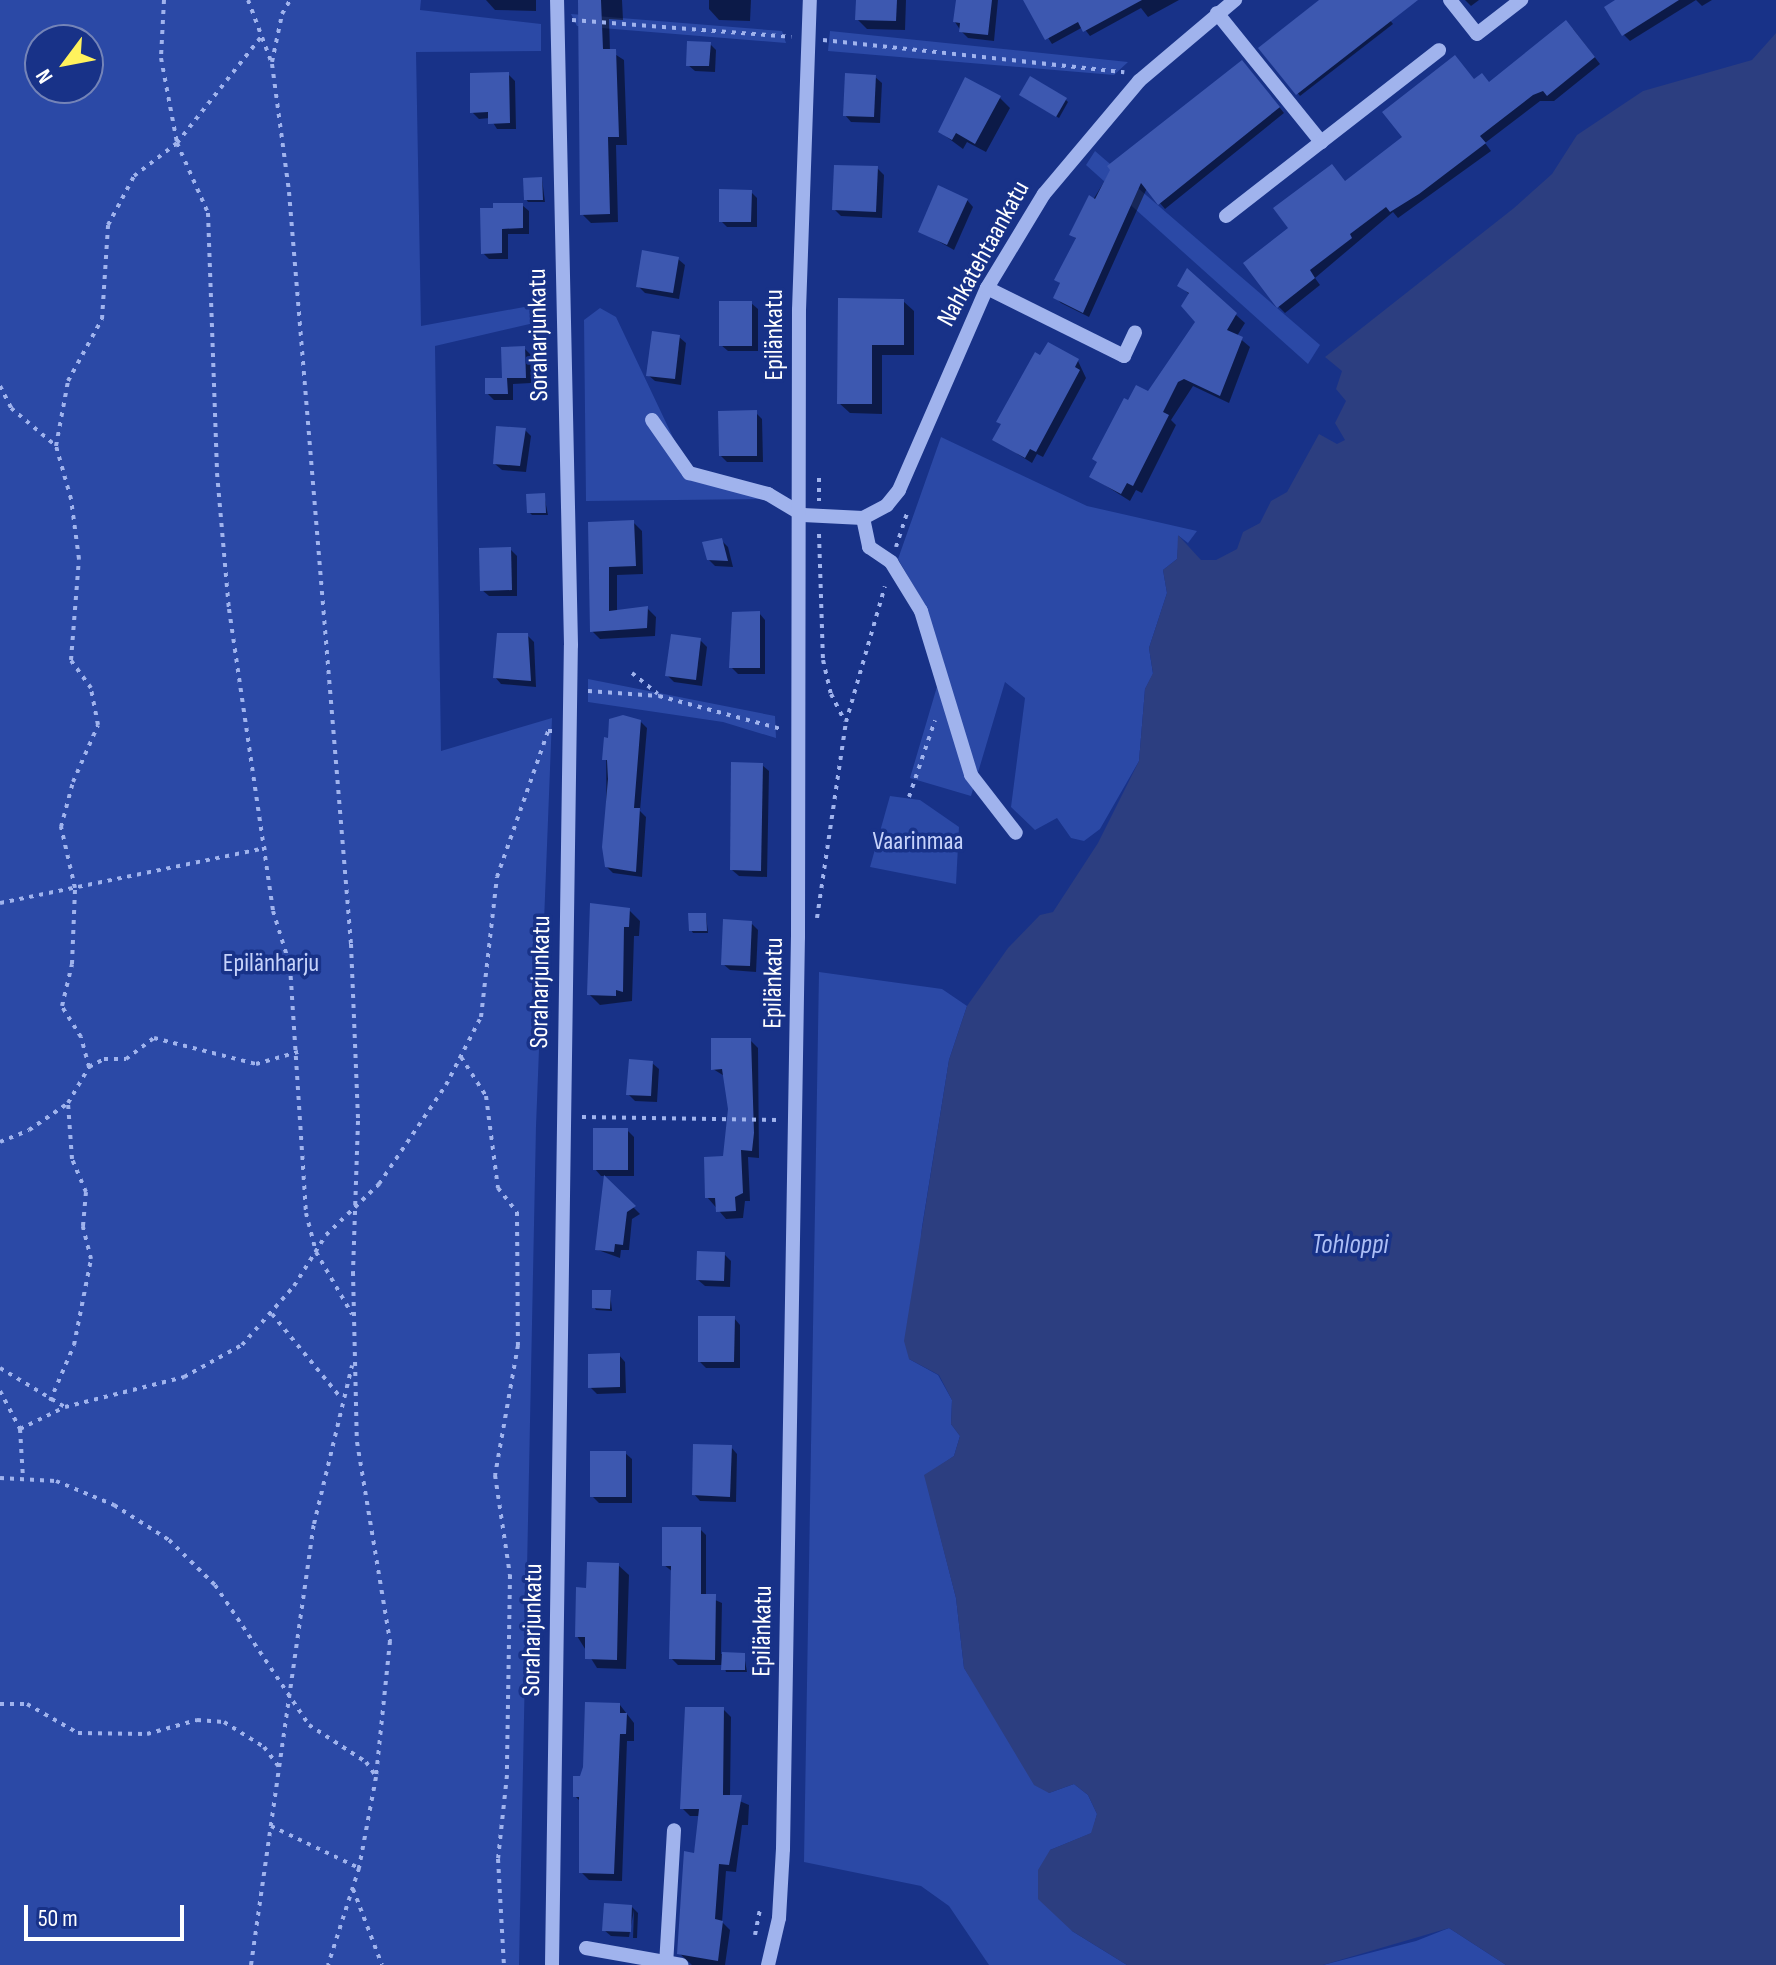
<!DOCTYPE html>
<meta charset="utf-8">
<style>
body{margin:0}
#map{position:relative;width:1776px;height:1965px;overflow:hidden;background:#183288;font-family:"Sofia Sans Condensed",sans-serif}
div>[style]{position:absolute}
.green>*{inset:0;background:#2b49a6}
.water>*{inset:0;background:#2c3e80}
.shadow>*{inset:0;background:#0007}
.building>*{inset:0;background:#3d58b0}
.path>*{height:4px;margin-top:-2px;transform-origin:0;background:repeating-linear-gradient(90deg,#a0b3ed 0 4px,transparent 0 10px)}
.minor>*{height:14px;margin:-7px;padding:0 7px;transform-origin:7px;border-radius:7px;background:#a0b3ed}
span{translate:-50% -50%;white-space:nowrap;text-align:center;line-height:1.15;-webkit-text-stroke:7px #183288;paint-order:stroke}
.street-label{font-size:26px;color:#fff}
.park-label{font-size:26px;color:#c6d2fa}
.water-label{font-size:28px;color:#acbef5;font-style:italic}
.north{position:absolute;left:24px;top:24px;width:80px;height:80px;box-sizing:border-box;background:#183288;border:2px solid #7484b8;border-radius:50%;rotate:238deg;font-size:22px;font-weight:700;line-height:32px;text-align:center;color:#fff}
.north::after{content:'';display:block;margin:auto;width:28px;height:36px;background:#fff25d;clip-path:polygon(50% 0,100% 100%,50% 72%,0 100%)}
.scale{position:absolute;left:24px;top:1905px;width:160px;height:36px;box-sizing:border-box;border:4px solid #fff;border-top:0;padding-left:10px;font-size:24px;line-height:28px;white-space:nowrap;color:#fff;-webkit-text-stroke:6px #183288;paint-order:stroke}
</style>
<div id="map">
<div class="green">
<i style="clip-path:polygon(evenodd,0 0,421px 0,420px 10px,541px 24px,541px 51px,416px 52px,421px 326px,546px 303px,547px 320px,435px 346px,441px 751px,552px 718px,536px 1126px,519px 1965px,0 1965px,0 0,40px 40px,88px 40px,88px 88px,40px 88px,40px 40px)"></i>
<i style="clip-path:polygon(571px 14px,782px 31px,786px 43px,577px 26px)"></i>
<i style="clip-path:polygon(830px 31px,1128px 62px,1114px 75px,828px 51px)"></i>
<i style="clip-path:polygon(1095px 151px,1320px 345px,1308px 364px,1086px 165px)"></i>
<i style="clip-path:polygon(600px 308px,616px 317px,688px 469px,772px 499px,586px 501px,584px 320px)"></i>
<i style="clip-path:polygon(941px 437px,1087px 506px,1197px 531px,1188px 543px,1179px 536px,1177px 559px,1163px 570px,1167px 593px,1149px 648px,1153px 674px,1145px 689px,1139px 761px,1100px 829px,1084px 841px,1071px 838px,1057px 818px,1035px 830px,1011px 807px,1025px 698px,1005px 682px,971px 796px,910px 778px,944px 663px,923px 602px,898px 559px)"></i>
<i style="clip-path:polygon(588px 679px,775px 716px,776px 738px,723px 722px,588px 702px)"></i>
<i style="clip-path:polygon(890px 796px,920px 800px,959px 827px,956px 884px,870px 867px)"></i>
<i style="clip-path:polygon(819px 972px,942px 989px,967px 1006px,949px 1060px,922px 1227px,909px 1359px,938px 1375px,952px 1400px,951px 1424px,960px 1436px,954px 1456px,925px 1476px,956px 1598px,964px 1668px,1049px 1793px,1074px 1784px,1088px 1795px,1097px 1814px,1092px 1833px,1050px 1850px,1072px 1931px,1127px 1965px,989px 1965px,949px 1906px,921px 1886px,804px 1862px)"></i>
<i style="clip-path:polygon(1449px 1928px,1506px 1965px,1323px 1965px,1416px 1941px)"></i>
</div>
<div class="water">
<i style="clip-path:polygon(1776px 33px,1776px 1965px,1506px 1965px,1449px 1928px,1323px 1965px,1127px 1965px,1072px 1931px,1038px 1899px,1038px 1870px,1050px 1850px,1091px 1833px,1097px 1814px,1088px 1795px,1074px 1784px,1049px 1793px,1034px 1785px,964px 1668px,956px 1598px,924px 1475px,954px 1456px,960px 1436px,951px 1424px,952px 1400px,939px 1375px,909px 1359px,904px 1341px,949px 1060px,967px 1006px,1008px 948px,1040px 915px,1053px 912px,1098px 843px,1139px 761px,1145px 689px,1153px 673px,1149px 648px,1167px 593px,1163px 570px,1177px 559px,1178px 535px,1201px 560px,1216px 560px,1237px 549px,1243px 532px,1260px 523px,1271px 501px,1287px 492px,1319px 434px,1337px 444px,1345px 440px,1335px 423px,1346px 401px,1336px 389px,1342px 371px,1325px 357px,1514px 208px,1552px 174px,1577px 135px,1643px 91px,1752px 60px)"></i>
</div>
<div class="shadow">
<i style="clip-path:polygon(486px 0,536px 0,536px 11px,495px 10px)"></i>
<i style="clip-path:polygon(579px 0,622px 0,623px 20px,609px 19px,610px 51px,624px 60px,627px 145px,616px 145px,618px 222px,591px 223px,582px 214px)"></i>
<i style="clip-path:polygon(709px 0,751px 0,750px 21px,719px 20px,709px 9px)"></i>
<i style="clip-path:polygon(858px 0,906px 0,905px 30px,867px 29px,857px 19px)"></i>
<i style="clip-path:polygon(958px 0,998px 0,994px 41px,968px 38px,961px 31px,955px 22px)"></i>
<i style="clip-path:polygon(1038px 0,1179px 0,1148px 17px,1141px 8px,1090px 36px,1083px 27px,1052px 44px,1028px 6px)"></i>
<i style="clip-path:polygon(1321px 0,1374px 0,1393px 24px,1300px 96px,1261px 48px)"></i>
<i style="clip-path:polygon(1465px 0,1479px 0,1471px 6px)"></i>
<i style="clip-path:polygon(1619px 0,1696px 0,1630px 41px,1623px 34px)"></i>
<i style="clip-path:polygon(1696px 0,1712px 0,1702px 6px)"></i>
<i style="clip-path:polygon(1573px 29px,1600px 64px,1554px 101px,1540px 101px,1485px 143px,1491px 151px,1398px 218px,1393px 212px,1315px 278px,1320px 285px,1285px 313px,1279px 307px,1246px 263px,1474px 81px,1489px 84px)"></i>
<i style="clip-path:polygon(710px 44px,716px 50px,715px 72px,695px 71px,688px 65px)"></i>
<i style="clip-path:polygon(1248px 68px,1284px 113px,1165px 209px,1147px 188px,1089px 317px,1061px 303px,1055px 297px,1062px 285px,1057px 280px,1077px 240px,1072px 234px,1112px 169px)"></i>
<i style="clip-path:polygon(508px 74px,515px 81px,516px 129px,497px 129px,490px 118px,479px 119px,472px 112px)"></i>
<i style="clip-path:polygon(875px 77px,882px 83px,880px 123px,851px 122px,845px 115px)"></i>
<i style="clip-path:polygon(1024px 97px,1066px 100px,1068px 102px,1059px 118px)"></i>
<i style="clip-path:polygon(1000px 98px,1010px 108px,986px 152px,967px 142px,963px 149px,940px 132px)"></i>
<i style="clip-path:polygon(877px 168px,884px 175px,882px 218px,841px 216px,834px 209px)"></i>
<i style="clip-path:polygon(542px 179px,545px 202px,528px 202px,526px 199px)"></i>
<i style="clip-path:polygon(751px 192px,757px 198px,757px 227px,727px 227px,721px 221px)"></i>
<i style="clip-path:polygon(967px 200px,973px 207px,954px 250px,920px 231px)"></i>
<i style="clip-path:polygon(522px 205px,529px 211px,529px 234px,508px 234px,508px 259px,489px 259px,483px 253px,482px 210px)"></i>
<i style="clip-path:polygon(678px 259px,685px 265px,679px 299px,645px 293px,638px 286px)"></i>
<i style="clip-path:polygon(1188px 272px,1245px 323px,1237px 336px,1250px 347px,1229px 403px,1193px 386px,1171px 420px,1176px 425px,1142px 493px,1136px 490px,1130px 501px,1092px 477px,1129px 403px,1148px 394px,1198px 321px,1190px 295px,1180px 285px)"></i>
<i style="clip-path:polygon(840px 300px,903px 301px,914px 311px,914px 355px,882px 355px,882px 414px,850px 413px,839px 403px)"></i>
<i style="clip-path:polygon(751px 303px,758px 309px,758px 351px,728px 351px,721px 345px)"></i>
<i style="clip-path:polygon(679px 337px,686px 343px,681px 385px,655px 381px,648px 375px)"></i>
<i style="clip-path:polygon(1048px 344px,1078px 361px,1086px 378px,1043px 457px,1037px 454px,1032px 463px,995px 440px)"></i>
<i style="clip-path:polygon(524px 348px,531px 355px,531px 383px,513px 384px,513px 400px,494px 400px,487px 393px,504px 379px)"></i>
<i style="clip-path:polygon(756px 413px,762px 419px,763px 462px,727px 462px,721px 456px)"></i>
<i style="clip-path:polygon(525px 430px,531px 436px,526px 472px,502px 470px,495px 464px)"></i>
<i style="clip-path:polygon(544px 495px,548px 515px,532px 515px,529px 512px)"></i>
<i style="clip-path:polygon(633px 522px,642px 531px,643px 574px,617px 575px,617px 612px,647px 608px,656px 617px,655px 636px,600px 639px,592px 631px,590px 524px)"></i>
<i style="clip-path:polygon(721px 540px,728px 547px,733px 567px,715px 566px,708px 559px)"></i>
<i style="clip-path:polygon(510px 549px,517px 556px,517px 596px,489px 596px,482px 590px)"></i>
<i style="clip-path:polygon(759px 613px,765px 620px,765px 674px,738px 674px,731px 667px)"></i>
<i style="clip-path:polygon(527px 635px,534px 642px,536px 687px,501px 684px,495px 677px)"></i>
<i style="clip-path:polygon(700px 640px,707px 647px,702px 686px,674px 682px,667px 675px)"></i>
<i style="clip-path:polygon(640px 721px,647px 728px,640px 811px,646px 817px,642px 877px,613px 873px,607px 867px,606px 739px)"></i>
<i style="clip-path:polygon(762px 765px,769px 771px,767px 877px,739px 876px,732px 870px)"></i>
<i style="clip-path:polygon(629px 910px,640px 921px,639px 936px,634px 936px,632px 1001px,600px 1005px,589px 994px)"></i>
<i style="clip-path:polygon(706px 915px,708px 933px,693px 933px,691px 930px)"></i>
<i style="clip-path:polygon(751px 923px,758px 930px,756px 972px,730px 970px,723px 964px)"></i>
<i style="clip-path:polygon(750px 1040px,758px 1048px,759px 1158px,748px 1157px,750px 1201px,745px 1201px,743px 1218px,726px 1219px,707px 1197px,725px 1158px,730px 1109px,726px 1077px,713px 1069px)"></i>
<i style="clip-path:polygon(652px 1063px,659px 1069px,657px 1102px,635px 1101px,628px 1094px)"></i>
<i style="clip-path:polygon(627px 1130px,634px 1137px,634px 1176px,601px 1176px,595px 1169px)"></i>
<i style="clip-path:polygon(605px 1179px,640px 1214px,632px 1219px,629px 1250px,621px 1250px,620px 1258px,598px 1250px)"></i>
<i style="clip-path:polygon(724px 1254px,731px 1261px,730px 1287px,705px 1286px,698px 1280px)"></i>
<i style="clip-path:polygon(610px 1292px,612px 1311px,596px 1310px,594px 1307px)"></i>
<i style="clip-path:polygon(734px 1318px,740px 1325px,740px 1368px,706px 1368px,700px 1362px)"></i>
<i style="clip-path:polygon(619px 1355px,625px 1362px,626px 1393px,597px 1394px,590px 1387px)"></i>
<i style="clip-path:polygon(731px 1447px,737px 1454px,736px 1502px,700px 1501px,694px 1494px)"></i>
<i style="clip-path:polygon(625px 1453px,632px 1459px,632px 1503px,599px 1503px,592px 1496px)"></i>
<i style="clip-path:polygon(700px 1529px,706px 1535px,706px 1596px,722px 1603px,721px 1654px,744px 1655px,747px 1672px,726px 1672px,724px 1665px,678px 1665px,671px 1658px,673px 1572px,664px 1565px)"></i>
<i style="clip-path:polygon(618px 1565px,629px 1575px,626px 1669px,597px 1668px,577px 1636px,588px 1590px)"></i>
<i style="clip-path:polygon(620px 1705px,634px 1723px,634px 1741px,627px 1741px,622px 1881px,589px 1880px,581px 1872px,581px 1802px,575px 1796px)"></i>
<i style="clip-path:polygon(723px 1709px,731px 1717px,730px 1797px,749px 1805px,748px 1825px,742px 1825px,736px 1872px,726px 1871px,722px 1922px,730px 1930px,725px 1965px,692px 1965px,679px 1953px,700px 1816px,690px 1816px,682px 1808px)"></i>
<i style="clip-path:polygon(632px 1907px,638px 1913px,637px 1938px,633px 1938px,634px 1910px,629px 1937px,611px 1936px,604px 1930px)"></i>
</div>
<div class="building">
<i style="clip-path:polygon(578px 0,601px 0,603px 49px,616px 49px,619px 137px,608px 137px,610px 214px,580px 215px)"></i>
<i style="clip-path:polygon(856px 0,897px 0,896px 21px,855px 20px)"></i>
<i style="clip-path:polygon(956px 0,992px 0,988px 35px,959px 32px,960px 23px,953px 22px)"></i>
<i style="clip-path:polygon(1023px 0,1142px 0,1083px 32px,1078px 22px,1045px 40px)"></i>
<i style="clip-path:polygon(1319px 0,1418px 0,1296px 95px,1258px 48px)"></i>
<i style="clip-path:polygon(1615px 0,1679px 0,1622px 36px,1604px 7px)"></i>
<i style="clip-path:polygon(1566px 20px,1595px 57px,1547px 96px,1543px 91px,1533px 95px,1480px 136px,1486px 143px,1419px 194px,1390px 212px,1386px 207px,1350px 234px,1352px 238px,1310px 270px,1315px 278px,1277px 308px,1243px 263px,1288px 228px,1273px 208px,1332px 164px,1345px 181px,1402px 137px,1382px 112px,1455px 55px,1474px 79px,1482px 73px,1489px 82px)"></i>
<i style="clip-path:polygon(687px 41px,711px 42px,709px 66px,686px 66px)"></i>
<i style="clip-path:polygon(1242px 60px,1280px 107px,1158px 205px,1141px 183px,1083px 313px,1053px 298px,1060px 283px,1054px 280px,1076px 238px,1069px 235px,1089px 195px,1095px 199px,1110px 170px,1107px 166px)"></i>
<i style="clip-path:polygon(509px 72px,510px 123px,488px 124px,488px 112px,470px 113px,470px 73px)"></i>
<i style="clip-path:polygon(845px 73px,876px 75px,874px 117px,843px 116px)"></i>
<i style="clip-path:polygon(1030px 76px,1067px 98px,1056px 117px,1019px 95px)"></i>
<i style="clip-path:polygon(965px 77px,1001px 96px,975px 144px,956px 133px,952px 140px,938px 132px)"></i>
<i style="clip-path:polygon(834px 165px,878px 166px,876px 212px,832px 210px)"></i>
<i style="clip-path:polygon(542px 177px,543px 200px,524px 200px,523px 178px)"></i>
<i style="clip-path:polygon(938px 185px,968px 199px,947px 245px,918px 232px)"></i>
<i style="clip-path:polygon(719px 189px,752px 190px,751px 222px,719px 222px)"></i>
<i style="clip-path:polygon(493px 203px,523px 203px,523px 228px,502px 229px,502px 253px,481px 254px,480px 208px,493px 208px)"></i>
<i style="clip-path:polygon(642px 250px,679px 257px,673px 293px,636px 287px)"></i>
<i style="clip-path:polygon(1187px 268px,1237px 313px,1227px 330px,1243px 337px,1220px 396px,1184px 379px,1178px 382px,1163px 412px,1169px 415px,1133px 486px,1127px 483px,1121px 494px,1089px 477px,1097px 462px,1092px 459px,1124px 398px,1128px 400px,1136px 385px,1148px 391px,1195px 322px,1181px 306px,1189px 293px,1177px 286px)"></i>
<i style="clip-path:polygon(838px 298px,904px 299px,904px 345px,872px 345px,872px 404px,837px 404px)"></i>
<i style="clip-path:polygon(719px 301px,752px 301px,752px 346px,719px 346px)"></i>
<i style="clip-path:polygon(652px 331px,680px 335px,675px 379px,646px 376px)"></i>
<i style="clip-path:polygon(1048px 342px,1079px 359px,1075px 367px,1080px 370px,1036px 452px,1030px 449px,1025px 458px,992px 440px,1001px 424px,996px 422px,1035px 352px,1040px 355px)"></i>
<i style="clip-path:polygon(525px 346px,526px 378px,507px 378px,508px 394px,485px 394px,485px 378px,502px 378px,501px 347px)"></i>
<i style="clip-path:polygon(757px 410px,757px 456px,719px 456px,718px 411px)"></i>
<i style="clip-path:polygon(496px 426px,526px 428px,520px 466px,493px 464px)"></i>
<i style="clip-path:polygon(545px 493px,546px 513px,527px 513px,526px 494px)"></i>
<i style="clip-path:polygon(634px 520px,636px 566px,609px 567px,609px 611px,648px 606px,647px 628px,590px 632px,588px 522px)"></i>
<i style="clip-path:polygon(722px 538px,728px 561px,707px 560px,702px 542px)"></i>
<i style="clip-path:polygon(511px 547px,512px 590px,480px 591px,479px 548px)"></i>
<i style="clip-path:polygon(760px 611px,760px 668px,729px 668px,732px 612px)"></i>
<i style="clip-path:polygon(497px 633px,528px 633px,531px 681px,493px 678px)"></i>
<i style="clip-path:polygon(671px 634px,701px 638px,696px 680px,665px 676px)"></i>
<i style="clip-path:polygon(623px 715px,641px 720px,634px 808px,640px 808px,636px 872px,605px 867px,602px 847px,608px 779px,607px 760px,602px 760px,604px 737px,608px 738px,609px 719px)"></i>
<i style="clip-path:polygon(731px 762px,763px 763px,761px 871px,730px 870px)"></i>
<i style="clip-path:polygon(590px 903px,630px 908px,629px 927px,624px 927px,623px 992px,616px 990px,616px 996px,587px 995px)"></i>
<i style="clip-path:polygon(688px 913px,706px 913px,707px 931px,689px 931px)"></i>
<i style="clip-path:polygon(723px 919px,752px 921px,750px 966px,721px 965px)"></i>
<i style="clip-path:polygon(711px 1038px,751px 1038px,754px 1133px,752px 1151px,741px 1150px,743px 1193px,735px 1197px,736px 1211px,716px 1212px,715px 1198px,705px 1198px,704px 1157px,723px 1156px,728px 1109px,722px 1069px,711px 1070px)"></i>
<i style="clip-path:polygon(629px 1059px,653px 1061px,651px 1096px,626px 1095px)"></i>
<i style="clip-path:polygon(593px 1128px,628px 1128px,628px 1170px,593px 1170px)"></i>
<i style="clip-path:polygon(604px 1175px,636px 1206px,627px 1212px,623px 1245px,615px 1244px,614px 1252px,595px 1250px)"></i>
<i style="clip-path:polygon(697px 1251px,725px 1252px,724px 1281px,696px 1280px)"></i>
<i style="clip-path:polygon(592px 1290px,611px 1290px,610px 1309px,592px 1308px)"></i>
<i style="clip-path:polygon(698px 1316px,735px 1316px,734px 1362px,698px 1362px)"></i>
<i style="clip-path:polygon(620px 1353px,620px 1387px,588px 1388px,588px 1354px)"></i>
<i style="clip-path:polygon(693px 1444px,732px 1445px,730px 1497px,692px 1495px)"></i>
<i style="clip-path:polygon(590px 1451px,626px 1451px,626px 1497px,590px 1497px)"></i>
<i style="clip-path:polygon(662px 1527px,701px 1527px,701px 1594px,716px 1594px,715px 1660px,669px 1659px,671px 1566px,662px 1566px)"></i>
<i style="clip-path:polygon(587px 1562px,619px 1563px,617px 1660px,585px 1659px,585px 1637px,575px 1637px,576px 1587px,586px 1588px)"></i>
<i style="clip-path:polygon(722px 1652px,745px 1653px,745px 1670px,721px 1670px)"></i>
<i style="clip-path:polygon(585px 1702px,620px 1703px,620px 1713px,627px 1713px,626px 1734px,620px 1734px,614px 1874px,579px 1873px,579px 1797px,573px 1797px,573px 1776px,580px 1776px,583px 1767px)"></i>
<i style="clip-path:polygon(685px 1707px,724px 1707px,723px 1795px,742px 1795px,729px 1865px,719px 1864px,715px 1919px,723px 1921px,718px 1961px,677px 1954px,684px 1851px,694px 1853px,699px 1809px,680px 1809px)"></i>
<i style="clip-path:polygon(604px 1903px,632px 1905px,631px 1932px,602px 1931px)"></i>
</div>
<div class="path">
<i style="left:164px;top:0;width:58px;rotate:93deg"></i>
<i style="left:161px;top:58px;width:86px;rotate:79.3deg"></i>
<i style="left:177px;top:143px;width:77px;rotate:66.1deg"></i>
<i style="left:208px;top:213px;width:260px;rotate:88deg"></i>
<i style="left:217px;top:473px;width:137px;rotate:85deg"></i>
<i style="left:229px;top:609px;width:305px;rotate:81.7deg"></i>
<i style="left:273px;top:911px;width:58px;rotate:72.8deg"></i>
<i style="left:290px;top:966px;width:248px;rotate:86.3deg"></i>
<i style="left:306px;top:1213px;width:40px;rotate:75.6deg"></i>
<i style="left:316px;top:1252px;width:72px;rotate:59.9deg"></i>
<i style="left:248px;top:0;width:68px;rotate:69.4deg"></i>
<i style="left:272px;top:64px;width:129px;rotate:82.4deg"></i>
<i style="left:289px;top:192px;width:755px;rotate:85.29deg"></i>
<i style="left:351px;top:944px;width:177px;rotate:87.7deg"></i>
<i style="left:358px;top:1121px;width:151px;rotate:91.9deg"></i>
<i style="left:353px;top:1272px;width:170px;rotate:88.7deg"></i>
<i style="left:357px;top:1442px;width:202px;rotate:80.6deg"></i>
<i style="left:390px;top:1641px;width:137px;rotate:95.9deg"></i>
<i style="left:376px;top:1777px;width:93px;rotate:100.6deg"></i>
<i style="left:359px;top:1868px;width:102px;rotate:107.7deg"></i>
<i style="left:572px;top:20px;width:220px;rotate:4.4deg"></i>
<i style="left:823px;top:40px;width:303px;rotate:6.1deg"></i>
<i style="left:272px;top:62px;width:49px;rotate:-78.2deg"></i>
<i style="left:282px;top:14px;width:16px;rotate:-60deg"></i>
<i style="left:0;top:386px;width:25px;rotate:63deg"></i>
<i style="left:11px;top:408px;width:59px;rotate:40.2deg"></i>
<i style="left:819px;top:478px;width:23px;rotate:90deg"></i>
<i style="left:819px;top:534px;width:126px;rotate:88.2deg"></i>
<i style="left:823px;top:660px;width:35px;rotate:77deg"></i>
<i style="left:831px;top:694px;width:30px;rotate:63deg"></i>
<i style="left:896px;top:547px;width:39px;rotate:-72deg"></i>
<i style="left:632px;top:673px;width:33px;rotate:39deg"></i>
<i style="left:588px;top:691px;width:71px;rotate:4deg"></i>
<i style="left:659px;top:696px;width:126px;rotate:15.1deg"></i>
<i style="left:909px;top:797px;width:81px;rotate:-71.3deg"></i>
<i style="left:0;top:903px;width:272px;rotate:-11.7deg"></i>
<i style="left:817px;top:918px;width:198px;rotate:-81.6deg"></i>
<i style="left:846px;top:722px;width:141px;rotate:-74deg"></i>
<i style="left:461px;top:1057px;width:46px;rotate:57.3deg"></i>
<i style="left:486px;top:1096px;width:93px;rotate:82.6deg"></i>
<i style="left:498px;top:1188px;width:31px;rotate:52deg"></i>
<i style="left:517px;top:1212px;width:133px;rotate:89.6deg"></i>
<i style="left:518px;top:1345px;width:132px;rotate:100deg"></i>
<i style="left:495px;top:1475px;width:101px;rotate:81.5deg"></i>
<i style="left:510px;top:1575px;width:200px;rotate:90.9deg"></i>
<i style="left:507px;top:1775px;width:84px;rotate:96.1deg"></i>
<i style="left:498px;top:1859px;width:106px;rotate:86.8deg"></i>
<i style="left:89px;top:1067px;width:17px;rotate:-28deg"></i>
<i style="left:104px;top:1059px;width:22px"></i>
<i style="left:126px;top:1059px;width:35px;rotate:-37deg"></i>
<i style="left:154px;top:1038px;width:105px;rotate:14.3deg"></i>
<i style="left:256px;top:1064px;width:44px;rotate:-15.9deg"></i>
<i style="left:582px;top:1117px;width:196px;rotate:0.9deg"></i>
<i style="left:0;top:1142px;width:31px;rotate:-22deg"></i>
<i style="left:29px;top:1130px;width:46px;rotate:-34.4deg"></i>
<i style="left:272px;top:1314px;width:109px;rotate:50.6deg"></i>
<i style="left:0;top:1368px;width:76px;rotate:31deg"></i>
<i style="left:0;top:1391px;width:43px;rotate:62.2deg"></i>
<i style="left:20px;top:1429px;width:49px;rotate:86.5deg"></i>
<i style="left:50px;top:1401px;width:61px;rotate:-66.8deg"></i>
<i style="left:74px;top:1345px;width:88px;rotate:-78.8deg"></i>
<i style="left:91px;top:1259px;width:34px;rotate:-104deg"></i>
<i style="left:83px;top:1226px;width:34px;rotate:-85deg"></i>
<i style="left:86px;top:1192px;width:36px;rotate:-113deg"></i>
<i style="left:72px;top:1159px;width:56px;rotate:-94.1deg"></i>
<i style="left:68px;top:1103px;width:42px;rotate:-59.7deg"></i>
<i style="left:89px;top:1067px;width:31px;rotate:-105deg"></i>
<i style="left:81px;top:1037px;width:36px;rotate:-122deg"></i>
<i style="left:62px;top:1006px;width:43px;rotate:-76.6deg"></i>
<i style="left:72px;top:964px;width:76px;rotate:-87.7deg"></i>
<i style="left:75px;top:888px;width:63px;rotate:-102.9deg"></i>
<i style="left:61px;top:827px;width:47px;rotate:-75.1deg"></i>
<i style="left:73px;top:782px;width:62px;rotate:-66.3deg"></i>
<i style="left:98px;top:725px;width:38px;rotate:-101deg"></i>
<i style="left:91px;top:688px;width:34px;rotate:-126deg"></i>
<i style="left:71px;top:660px;width:101px;rotate:-85.5deg"></i>
<i style="left:79px;top:559px;width:61px;rotate:-97.6deg"></i>
<i style="left:71px;top:499px;width:55px;rotate:-105.8deg"></i>
<i style="left:56px;top:446px;width:66px;rotate:-79.5deg"></i>
<i style="left:68px;top:381px;width:71px;rotate:-61.3deg"></i>
<i style="left:102px;top:319px;width:94px;rotate:-86.3deg"></i>
<i style="left:108px;top:225px;width:55px;rotate:-62deg"></i>
<i style="left:134px;top:176px;width:54px;rotate:-37.5deg"></i>
<i style="left:177px;top:143px;width:135px;rotate:-51.6deg"></i>
<i style="left:20px;top:1429px;width:50px;rotate:-26.1deg"></i>
<i style="left:65px;top:1407px;width:123px;rotate:-14.1deg"></i>
<i style="left:184px;top:1377px;width:66px;rotate:-28.9deg"></i>
<i style="left:242px;top:1345px;width:79px;rotate:-48.6deg"></i>
<i style="left:294px;top:1286px;width:60px;rotate:-57.9deg"></i>
<i style="left:326px;top:1235px;width:74px;rotate:-43.9deg"></i>
<i style="left:379px;top:1184px;width:120px;rotate:-55.9deg"></i>
<i style="left:446px;top:1085px;width:76px;rotate:-62.8deg"></i>
<i style="left:481px;top:1017px;width:141px;rotate:-83.5deg"></i>
<i style="left:497px;top:877px;width:155px;rotate:-70.7deg"></i>
<i style="left:548px;top:731px;width:7px"></i>
<i style="left:0;top:1478px;width:56px;rotate:3.1deg"></i>
<i style="left:56px;top:1481px;width:63px;rotate:22.5deg"></i>
<i style="left:114px;top:1505px;width:65px;rotate:32.5deg"></i>
<i style="left:169px;top:1540px;width:64px;rotate:44.4deg"></i>
<i style="left:215px;top:1585px;width:169px;rotate:56.1deg"></i>
<i style="left:309px;top:1725px;width:68px;rotate:33deg"></i>
<i style="left:366px;top:1762px;width:16px;rotate:55deg"></i>
<i style="left:0;top:1704px;width:27px"></i>
<i style="left:27px;top:1704px;width:59px;rotate:29.6deg"></i>
<i style="left:78px;top:1733px;width:69px;rotate:0.8deg"></i>
<i style="left:147px;top:1734px;width:52px;rotate:-15.6deg"></i>
<i style="left:197px;top:1720px;width:27px;rotate:4deg"></i>
<i style="left:224px;top:1722px;width:47px;rotate:32deg"></i>
<i style="left:264px;top:1747px;width:26px;rotate:53deg"></i>
<i style="left:271px;top:1826px;width:98px;rotate:25.5deg"></i>
<i style="left:353px;top:1889px;width:81px;rotate:69.1deg"></i>
<i style="left:755px;top:1935px;width:26px;rotate:-79deg"></i>
<i style="left:251px;top:1965px;width:445px;rotate:-81.9deg"></i>
<i style="left:314px;top:1524px;width:163px;rotate:-76.5deg"></i>
</div>
<div class="minor">
<i style="left:1450px;top:0;width:43px;rotate:51.5deg"></i>
<i style="left:1477px;top:34px;width:56px;rotate:-37.7deg"></i>
<i style="left:1217px;top:13px;width:166px;rotate:51.1deg"></i>
<i style="left:1226px;top:216px;width:270px;rotate:-37.9deg"></i>
<i style="left:987px;top:288px;width:153px;rotate:26.4deg"></i>
<i style="left:1124px;top:356px;width:26px;rotate:-65deg"></i>
<i style="left:652px;top:420px;width:65px;rotate:55.1deg"></i>
<i style="left:689px;top:473px;width:82px;rotate:14.9deg"></i>
<i style="left:768px;top:494px;width:41px;rotate:31deg"></i>
<i style="left:803px;top:515px;width:60px;rotate:2.9deg"></i>
<i style="left:863px;top:518px;width:27px;rotate:-28deg"></i>
<i style="left:887px;top:505px;width:19px;rotate:-51deg"></i>
<i style="left:899px;top:490px;width:220px;rotate:-66.5deg"></i>
<i style="left:987px;top:288px;width:110px;rotate:-58.8deg"></i>
<i style="left:1044px;top:194px;width:148px;rotate:-49.9deg"></i>
<i style="left:1139px;top:81px;width:126px;rotate:-40.2deg"></i>
<i style="left:863px;top:518px;width:30px;rotate:78deg"></i>
<i style="left:869px;top:547px;width:27px;rotate:34deg"></i>
<i style="left:891px;top:562px;width:57px;rotate:58.5deg"></i>
<i style="left:921px;top:611px;width:171px;rotate:73deg"></i>
<i style="left:971px;top:775px;width:73px;rotate:52.2deg"></i>
<i style="left:586px;top:1948px;width:97px;rotate:10.1deg"></i>
<i style="left:552px;top:1965px;width:1320px;rotate:-89.18deg"></i>
<i style="left:571px;top:645px;width:645px;rotate:-91.24deg"></i>
<i style="left:666px;top:1965px;width:135px;rotate:-86.6deg"></i>
<i style="left:768px;top:1965px;width:48px;rotate:-76.8deg"></i>
<i style="left:779px;top:1918px;width:69px;rotate:-86.7deg"></i>
<i style="left:783px;top:1849px;width:912px;rotate:-89.06deg"></i>
<i style="left:798px;top:937px;width:627px;rotate:-89.91deg"></i>
<i style="left:799px;top:310px;width:310px;rotate:-88deg"></i>
</div>
<div class="street-label">
<span style="left:984px;top:254px;rotate:-61deg">Nahkatehtaankatu</span>
<span style="left:539px;top:335px;rotate:-91deg">Soraharjunkatu</span>
<span style="left:775px;top:335px;rotate:-90deg">Epilänkatu</span>
<span style="left:541px;top:982px;rotate:-89deg">Soraharjunkatu</span>
<span style="left:774px;top:983px;rotate:-89deg">Epilänkatu</span>
<span style="left:533px;top:1630px;rotate:-89deg">Soraharjunkatu</span>
<span style="left:763px;top:1631px;rotate:-89deg">Epilänkatu</span>
</div>
<div class="park-label">
<span style="left:918px;top:842px">Vaarinmaa</span>
<span style="left:271px;top:964px">Epilänharju</span>
</div>
<div class="water-label">
<span style="left:1350px;top:1245px">Tohloppi</span>
</div>
<div class="north">N</div>
<div class="scale">50 m</div>
</div>
